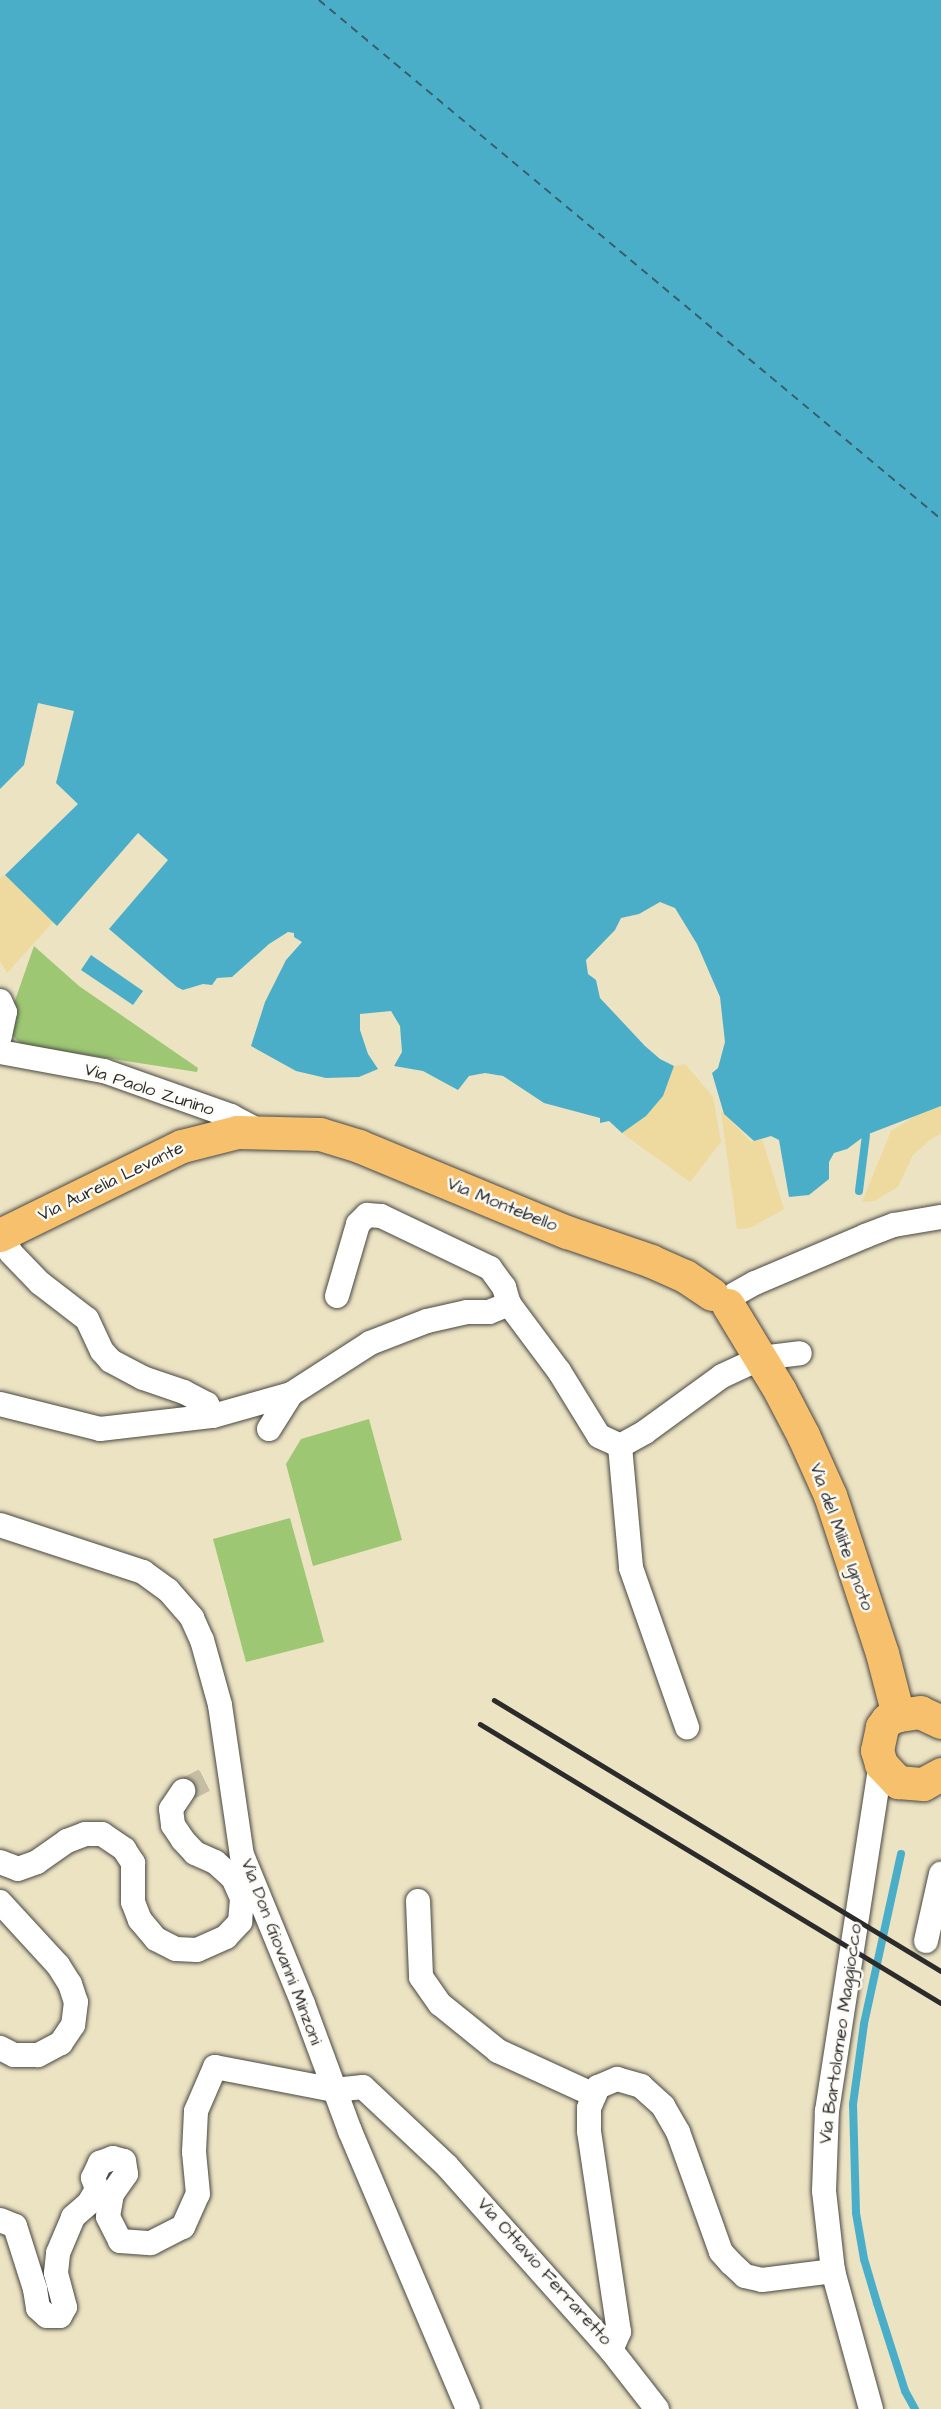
<!DOCTYPE html>
<style>
body{margin:0}
#map{position:relative;width:941px;height:2409px;overflow:hidden;background:#ece3c3;font-family:"Architects Daughter",sans-serif}
div>[style]{position:absolute}
.green>*{inset:0;background:#9dc773}
.sand>*{inset:0;background:#eeda9e}
.water>*{inset:0;background:#4aaec9}
.stream>*{height:8px;margin:-4px;padding:0 4px;transform-origin:4px;border-radius:4px;background:#4aaec9}
.ferry>*{height:1.5px;margin-top:-0.75px;transform-origin:0;background:repeating-linear-gradient(90deg,#375f6a 0 8px,transparent 0 14px)}
.minor-tunnel>*{height:24px;margin-top:-12px;transform-origin:0;background:repeating-linear-gradient(90deg,#c5bea5 0 24px,transparent 0 36px)}
.roads{filter:drop-shadow(0 0 2px #484742) drop-shadow(0 0 2px #484742)}
.minor>*{height:24px;margin:-12px;padding:0 12px;transform-origin:12px;border-radius:12px;background:#fff}
.primary>*{height:33px;margin:-16.5px;padding:0 16.5px;transform-origin:16.5px;border-radius:16.5px;background:#f7c06c}
.rail>*{height:4.5px;margin:-2.25px;padding:0 2.25px;transform-origin:2.25px;border-radius:2.25px;background:#2b2b2b}
span{translate:-50% -50%;white-space:nowrap;text-align:center;line-height:1.15;-webkit-text-stroke:5px #fdfcf7;paint-order:stroke}
.street-label{font-size:18px;color:#2b2b2b}
</style>
<div id="map">
<div class="green">
<i style="clip-path:polygon(34px 946px,79px 986px,198px 1068px,197px 1072px,22px 1045px,13px 1036px,12px 1009px)"></i>
<i style="clip-path:polygon(369px 1419px,402px 1540px,313px 1566px,286px 1464px,301px 1439px)"></i>
<i style="clip-path:polygon(290px 1518px,324px 1642px,246px 1662px,213px 1539px)"></i>
</div>
<div class="sand">
<i style="clip-path:polygon(5px 875px,53px 922px,7px 973px,0 961px,0 878px)"></i>
<i style="clip-path:polygon(685px 1064px,713px 1097px,721px 1142px,690px 1182px,622px 1133px,646px 1116px,663px 1096px,674px 1066px)"></i>
<i style="clip-path:polygon(941px 1106px,941px 1134px,931px 1139px,913px 1155px,898px 1187px,874px 1201px,862px 1202px,891px 1131px,922px 1112px)"></i>
<i style="clip-path:polygon(721px 1111px,751px 1142px,762px 1139px,784px 1209px,750px 1228px,737px 1229px)"></i>
</div>
<div class="water">
<i style="clip-path:polygon(0 0,941px 0,941px 1106px,866px 1135px,847px 1149px,834px 1153px,829px 1162px,829px 1179px,809px 1195px,789px 1197px,779px 1140px,771px 1136px,754px 1141px,724px 1114px,712px 1073px,718px 1068px,725px 1042px,720px 997px,697px 944px,675px 908px,660px 902px,639px 914px,621px 918px,615px 930px,586px 960px,588px 974px,596px 980px,600px 998px,645px 1046px,660px 1059px,674px 1066px,663px 1096px,646px 1116px,622px 1133px,609px 1121px,600px 1123px,600px 1118px,544px 1103px,503px 1076px,485px 1073px,469px 1076px,458px 1090px,423px 1071px,394px 1066px,402px 1052px,400px 1026px,391px 1011px,360px 1014px,360px 1030px,368px 1054px,378px 1069px,359px 1077px,326px 1078px,296px 1071px,251px 1046px,265px 1002px,286px 960px,302px 942px,294px 937px,294px 933px,288px 932px,269px 944px,232px 977px,217px 978px,212px 985px,203px 984px,183px 990px,177px 987px,109px 929px,168px 860px,138px 833px,57px 926px,5px 875px,78px 804px,56px 783px,74px 711px,38px 703px,24px 765px,0 789px)"></i>
<i style="clip-path:polygon(91px 955px,143px 991px,133px 1005px,81px 970px)"></i>
</div>
<div class="stream">
<i style="left:859px;top:1191px;width:56px;rotate:-82.9deg"></i>
<i style="left:901px;top:1854px;width:174px;rotate:102.3deg"></i>
<i style="left:864px;top:2024px;width:81px;rotate:97.8deg"></i>
<i style="left:853px;top:2104px;width:109px;rotate:88.4deg"></i>
<i style="left:856px;top:2213px;width:47px;rotate:80.1deg"></i>
<i style="left:864px;top:2259px;width:46px;rotate:73.5deg"></i>
<i style="left:877px;top:2303px;width:92px;rotate:72.3deg"></i>
<i style="left:905px;top:2391px;width:21px;rotate:61deg"></i>
</div>
<div class="ferry">
<i style="left:319px;top:0;width:810px;rotate:39.84deg"></i>
</div>
<div class="minor-tunnel">
<i style="left:183px;top:1791px;width:35px;rotate:-27deg"></i>
</div>
<div class="roads">
<div class="minor">
<i style="left:0;top:1001px;width:12px;rotate:66deg"></i>
<i style="left:5px;top:1012px;width:25px;rotate:102deg"></i>
<i style="left:0;top:1052px;width:106px;rotate:10.4deg"></i>
<i style="left:104px;top:1071px;width:135px;rotate:19.5deg"></i>
<i style="left:231px;top:1116px;width:32px;rotate:28deg"></i>
<i style="left:1px;top:1234px;width:21px;rotate:62deg"></i>
<i style="left:11px;top:1253px;width:42px;rotate:46deg"></i>
<i style="left:40px;top:1283px;width:59px;rotate:37.5deg"></i>
<i style="left:87px;top:1319px;width:35px;rotate:65deg"></i>
<i style="left:102px;top:1351px;width:13px;rotate:48deg"></i>
<i style="left:111px;top:1361px;width:36px;rotate:28deg"></i>
<i style="left:143px;top:1378px;width:43px;rotate:18.9deg"></i>
<i style="left:184px;top:1392px;width:26px;rotate:28deg"></i>
<i style="left:207px;top:1404px;width:13px;rotate:63deg"></i>
<i style="left:735px;top:1294px;width:23px;rotate:-29deg"></i>
<i style="left:755px;top:1283px;width:120px;rotate:-23.1deg"></i>
<i style="left:865px;top:1236px;width:31px;rotate:-21deg"></i>
<i style="left:894px;top:1225px;width:48px;rotate:-9.7deg"></i>
<i style="left:337px;top:1296px;width:75px;rotate:-73.7deg"></i>
<i style="left:358px;top:1224px;width:13px;rotate:-45deg"></i>
<i style="left:367px;top:1215px;width:14px;rotate:4deg"></i>
<i style="left:381px;top:1216px;width:121px;rotate:25.5deg"></i>
<i style="left:490px;top:1268px;width:24px;rotate:54deg"></i>
<i style="left:504px;top:1287px;width:18px;rotate:74deg"></i>
<i style="left:0;top:1404px;width:103px;rotate:14deg"></i>
<i style="left:100px;top:1429px;width:114px;rotate:-6.6deg"></i>
<i style="left:213px;top:1416px;width:81px;rotate:-15.8deg"></i>
<i style="left:291px;top:1394px;width:94px;rotate:-32.8deg"></i>
<i style="left:370px;top:1343px;width:61px;rotate:-21.1deg"></i>
<i style="left:427px;top:1321px;width:41px;rotate:-12.7deg"></i>
<i style="left:467px;top:1312px;width:22px"></i>
<i style="left:489px;top:1312px;width:22px;rotate:-22deg"></i>
<i style="left:509px;top:1304px;width:84px;rotate:53.3deg"></i>
<i style="left:559px;top:1371px;width:76px;rotate:58.4deg"></i>
<i style="left:599px;top:1436px;width:23px;rotate:25deg"></i>
<i style="left:269px;top:1429px;width:41px;rotate:-57.8deg"></i>
<i style="left:620px;top:1446px;width:122px;rotate:84.8deg"></i>
<i style="left:631px;top:1568px;width:169px;rotate:70.6deg"></i>
<i style="left:620px;top:1446px;width:29px;rotate:-29deg"></i>
<i style="left:645px;top:1432px;width:95px;rotate:-36deg"></i>
<i style="left:722px;top:1376px;width:43px;rotate:-24.8deg"></i>
<i style="left:761px;top:1358px;width:39px;rotate:-7deg"></i>
<i style="left:0;top:1525px;width:151px;rotate:18.2deg"></i>
<i style="left:143px;top:1572px;width:31px;rotate:36deg"></i>
<i style="left:168px;top:1590px;width:37px;rotate:49deg"></i>
<i style="left:192px;top:1618px;width:24px;rotate:66deg"></i>
<i style="left:202px;top:1640px;width:67px;rotate:74.5deg"></i>
<i style="left:220px;top:1705px;width:152px;rotate:81.7deg"></i>
<i style="left:242px;top:1855px;width:161px;rotate:67.7deg"></i>
<i style="left:303px;top:2004px;width:135px;rotate:69.7deg"></i>
<i style="left:350px;top:2131px;width:302px;rotate:67deg"></i>
<i style="left:0;top:1862px;width:19px;rotate:21deg"></i>
<i style="left:18px;top:1869px;width:20px;rotate:-20deg"></i>
<i style="left:37px;top:1862px;width:37px;rotate:-35deg"></i>
<i style="left:67px;top:1841px;width:19px;rotate:-21deg"></i>
<i style="left:85px;top:1834px;width:17px"></i>
<i style="left:102px;top:1834px;width:27px;rotate:34deg"></i>
<i style="left:124px;top:1849px;width:17px;rotate:57deg"></i>
<i style="left:133px;top:1863px;width:39px;rotate:90deg"></i>
<i style="left:133px;top:1902px;width:19px;rotate:69deg"></i>
<i style="left:140px;top:1920px;width:25px;rotate:50deg"></i>
<i style="left:156px;top:1939px;width:22px;rotate:27deg"></i>
<i style="left:176px;top:1949px;width:21px;rotate:3deg"></i>
<i style="left:197px;top:1950px;width:32px;rotate:-24deg"></i>
<i style="left:226px;top:1937px;width:21px;rotate:-47deg"></i>
<i style="left:240px;top:1922px;width:24px;rotate:-85deg"></i>
<i style="left:242px;top:1898px;width:22px;rotate:-114deg"></i>
<i style="left:233px;top:1878px;width:24px;rotate:-138deg"></i>
<i style="left:215px;top:1862px;width:22px;rotate:-156deg"></i>
<i style="left:195px;top:1853px;width:18px;rotate:-133deg"></i>
<i style="left:183px;top:1840px;width:18px;rotate:-124deg"></i>
<i style="left:173px;top:1825px;width:16px;rotate:-97deg"></i>
<i style="left:171px;top:1809px;width:22px;rotate:-56deg"></i>
<i style="left:418px;top:1901px;width:76px;rotate:87.7deg"></i>
<i style="left:421px;top:1977px;width:33px;rotate:55deg"></i>
<i style="left:440px;top:2004px;width:75px;rotate:39deg"></i>
<i style="left:498px;top:2051px;width:106px;rotate:24.6deg"></i>
<i style="left:0;top:1902px;width:86px;rotate:47.4deg"></i>
<i style="left:58px;top:1965px;width:22px;rotate:58deg"></i>
<i style="left:70px;top:1984px;width:19px;rotate:72deg"></i>
<i style="left:76px;top:2002px;width:23px;rotate:97deg"></i>
<i style="left:73px;top:2025px;width:22px;rotate:124deg"></i>
<i style="left:61px;top:2043px;width:26px;rotate:152deg"></i>
<i style="left:38px;top:2055px;width:24px;rotate:180deg"></i>
<i style="left:14px;top:2055px;width:16px;rotate:-153deg"></i>
<i style="left:926px;top:1941px;width:69px;rotate:-77.4deg"></i>
<i style="left:0;top:2220px;width:16px;rotate:22deg"></i>
<i style="left:15px;top:2226px;width:66px;rotate:72.4deg"></i>
<i style="left:35px;top:2289px;width:19px;rotate:81deg"></i>
<i style="left:38px;top:2308px;width:12px;rotate:42deg"></i>
<i style="left:47px;top:2316px;width:13px"></i>
<i style="left:60px;top:2316px;width:10px;rotate:-61deg"></i>
<i style="left:65px;top:2307px;width:35px;rotate:-105deg"></i>
<i style="left:56px;top:2273px;width:20px;rotate:-84deg"></i>
<i style="left:58px;top:2253px;width:39px;rotate:-67deg"></i>
<i style="left:73px;top:2217px;width:21px;rotate:-41deg"></i>
<i style="left:89px;top:2203px;width:16px;rotate:-60deg"></i>
<i style="left:97px;top:2189px;width:12px;rotate:-110deg"></i>
<i style="left:93px;top:2178px;width:17px;rotate:-65deg"></i>
<i style="left:100px;top:2163px;width:14px;rotate:-21deg"></i>
<i style="left:113px;top:2158px;width:11px;rotate:15deg"></i>
<i style="left:124px;top:2161px;width:13px;rotate:81deg"></i>
<i style="left:126px;top:2174px;width:24px;rotate:125deg"></i>
<i style="left:112px;top:2194px;width:23px;rotate:100deg"></i>
<i style="left:108px;top:2217px;width:27px;rotate:63deg"></i>
<i style="left:120px;top:2241px;width:31px;rotate:4deg"></i>
<i style="left:151px;top:2243px;width:36px;rotate:-27deg"></i>
<i style="left:183px;top:2227px;width:36px;rotate:-66deg"></i>
<i style="left:198px;top:2194px;width:42px;rotate:-95.4deg"></i>
<i style="left:194px;top:2152px;width:41px;rotate:-87.2deg"></i>
<i style="left:196px;top:2111px;width:48px;rotate:-66.6deg"></i>
<i style="left:215px;top:2067px;width:121px;rotate:10.9deg"></i>
<i style="left:334px;top:2090px;width:29px;rotate:-6deg"></i>
<i style="left:363px;top:2087px;width:115px;rotate:43.2deg"></i>
<i style="left:447px;top:2166px;width:246px;rotate:48.3deg"></i>
<i style="left:611px;top:2350px;width:20px;rotate:-66deg"></i>
<i style="left:619px;top:2332px;width:203px;rotate:-98.5deg"></i>
<i style="left:589px;top:2131px;width:23px;rotate:-90deg"></i>
<i style="left:589px;top:2108px;width:23px;rotate:-67deg"></i>
<i style="left:598px;top:2087px;width:21px;rotate:-23deg"></i>
<i style="left:617px;top:2079px;width:25px;rotate:16deg"></i>
<i style="left:641px;top:2086px;width:30px;rotate:42deg"></i>
<i style="left:663px;top:2106px;width:30px;rotate:60deg"></i>
<i style="left:678px;top:2132px;width:127px;rotate:70.3deg"></i>
<i style="left:721px;top:2252px;width:15px;rotate:48deg"></i>
<i style="left:731px;top:2263px;width:19px;rotate:43deg"></i>
<i style="left:745px;top:2276px;width:17px;rotate:13deg"></i>
<i style="left:762px;top:2280px;width:72px;rotate:-7.2deg"></i>
<i style="left:611px;top:2350px;width:75px;rotate:52.1deg"></i>
<i style="left:871px;top:2409px;width:143px;rotate:-105.4deg"></i>
<i style="left:833px;top:2271px;width:81px;rotate:-96.4deg"></i>
<i style="left:824px;top:2191px;width:80px;rotate:-87.9deg"></i>
<i style="left:827px;top:2111px;width:351px;rotate:-81.2deg"></i>
</div>
<div class="primary">
<i style="left:0;top:1235px;width:203px;rotate:-26.1deg"></i>
<i style="left:182px;top:1146px;width:57px;rotate:-14.3deg"></i>
<i style="left:237px;top:1132px;width:83px;rotate:1.4deg"></i>
<i style="left:320px;top:1134px;width:41px;rotate:17.1deg"></i>
<i style="left:359px;top:1146px;width:225px;rotate:22.5deg"></i>
<i style="left:567px;top:1232px;width:89px;rotate:19deg"></i>
<i style="left:651px;top:1261px;width:37px;rotate:24deg"></i>
<i style="left:685px;top:1276px;width:32px;rotate:34deg"></i>
<i style="left:728px;top:1305px;width:100px;rotate:58.8deg"></i>
<i style="left:780px;top:1391px;width:50px;rotate:62.4deg"></i>
<i style="left:803px;top:1435px;width:66px;rotate:65.8deg"></i>
<i style="left:830px;top:1495px;width:166px;rotate:71.8deg"></i>
<i style="left:882px;top:1653px;width:64px;rotate:75.5deg"></i>
<i style="left:941px;top:1722px;width:23px;rotate:-155deg"></i>
<i style="left:920px;top:1712px;width:22px;rotate:172deg"></i>
<i style="left:898px;top:1715px;width:12px;rotate:156deg"></i>
<i style="left:887px;top:1720px;width:9px;rotate:126deg"></i>
<i style="left:882px;top:1727px;width:24px;rotate:102deg"></i>
<i style="left:877px;top:1750px;width:15px;rotate:74deg"></i>
<i style="left:881px;top:1764px;width:25px;rotate:47deg"></i>
<i style="left:898px;top:1782px;width:25px;rotate:5deg"></i>
<i style="left:923px;top:1784px;width:21px;rotate:-29deg"></i>
</div>
</div>
<div class="rail">
<i style="left:494px;top:1700px;width:523px;rotate:31.23deg"></i>
<i style="left:480px;top:1724px;width:539px;rotate:31.18deg"></i>
</div>
<div class="street-label">
<span style="left:149px;top:1090px;rotate:18deg">Via Paolo Zunino</span>
<span style="left:111px;top:1182px;rotate:-26deg">Via Aurelia Levante</span>
<span style="left:502px;top:1205px;rotate:22deg">Via Montebello</span>
<span style="left:841px;top:1537px;rotate:70deg">Via del Milite Ignoto</span>
<span style="left:281px;top:1952px;rotate:69deg">Via Don Giovanni Minzoni</span>
<span style="left:841px;top:2034px;rotate:-82deg">Via Bartolomeo Maggiocco</span>
<span style="left:544px;top:2272px;rotate:48deg">Via Ottavio Ferraretto</span>
</div>
</div>
